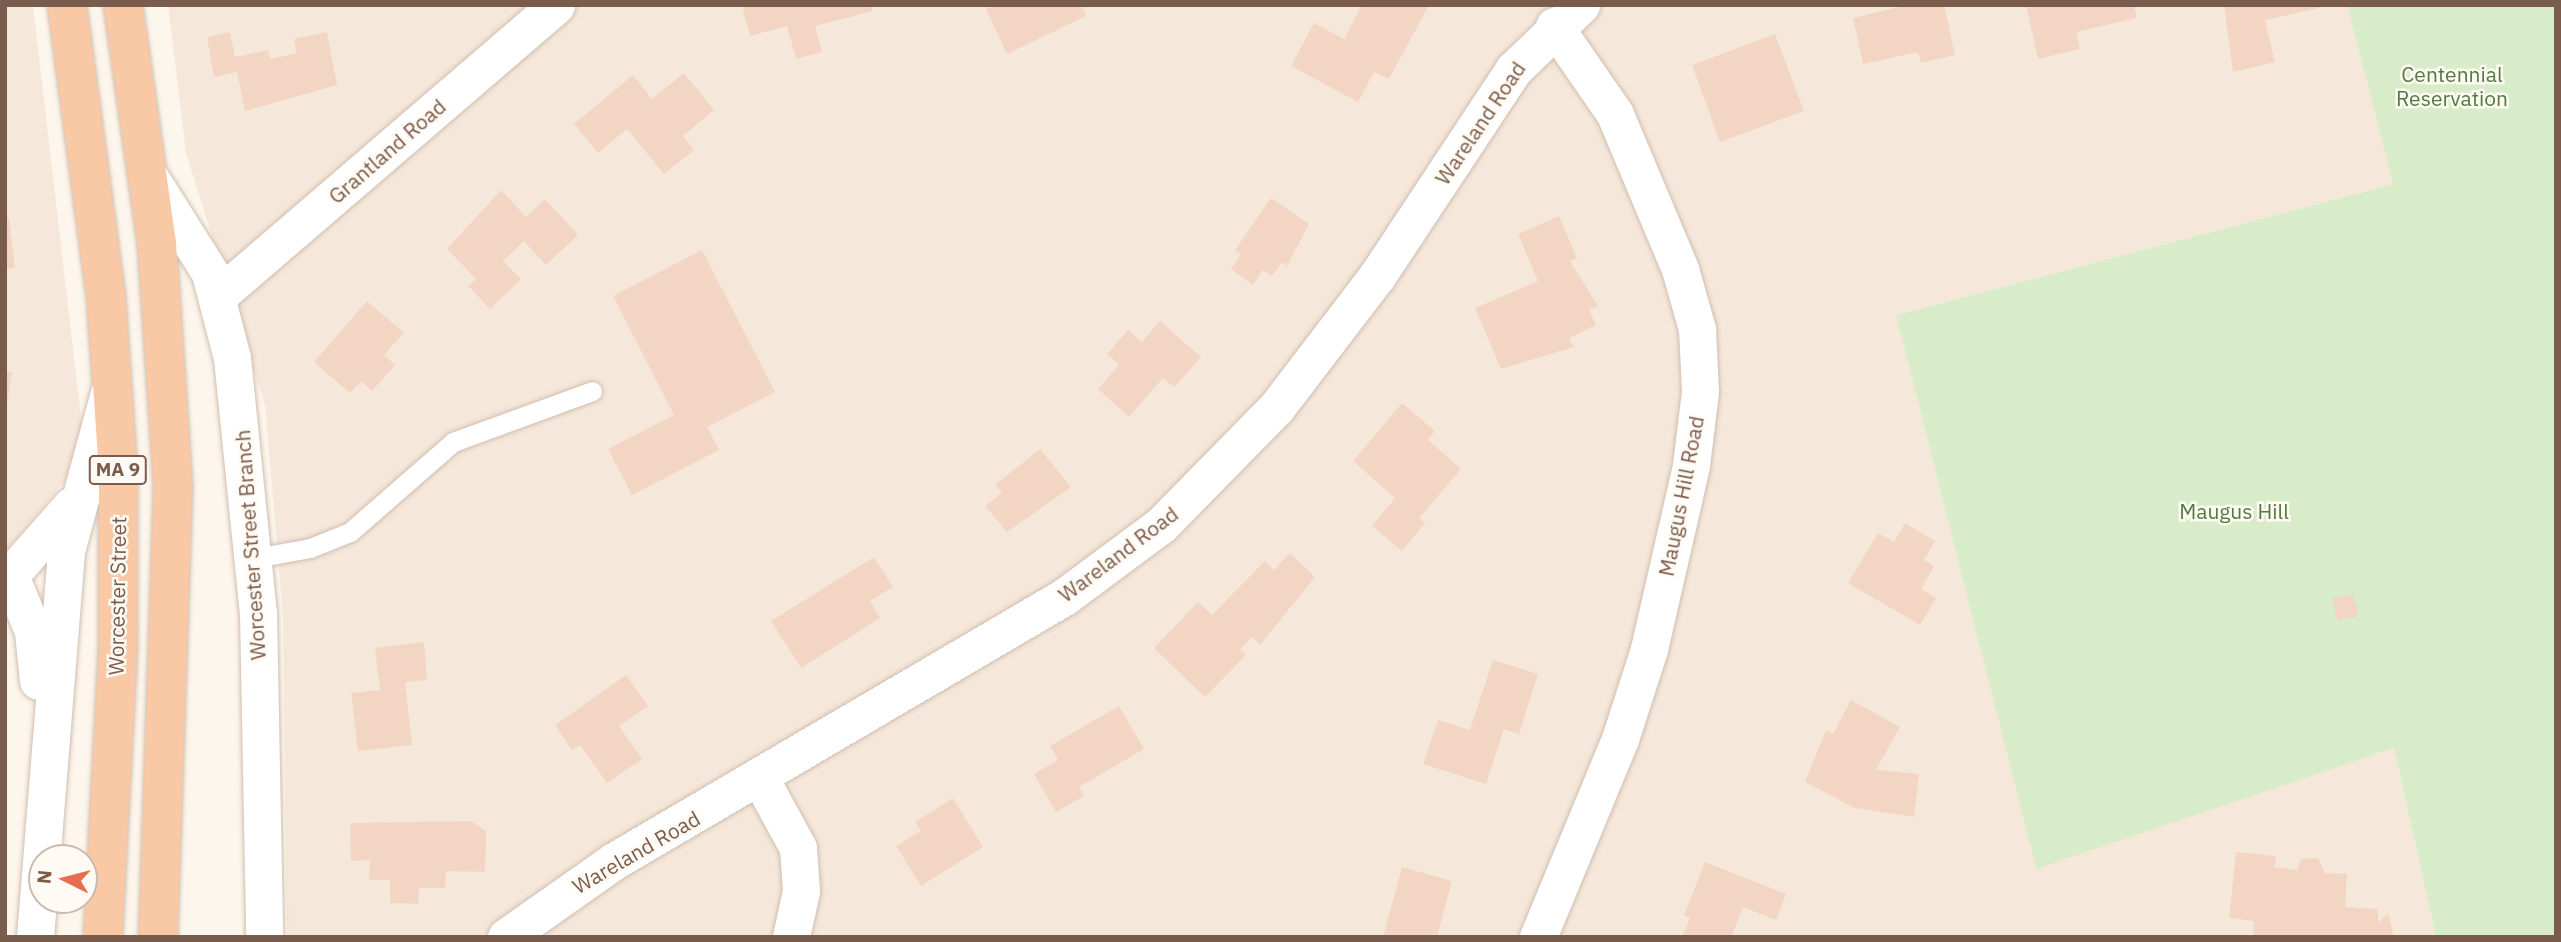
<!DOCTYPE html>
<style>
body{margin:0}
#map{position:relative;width:2561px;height:942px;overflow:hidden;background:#fdf6ec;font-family:"IBM Plex Sans",sans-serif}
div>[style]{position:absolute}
.residential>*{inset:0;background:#f5e8da}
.green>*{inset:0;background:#d8ecc9}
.building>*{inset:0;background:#f3d5c3}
.roads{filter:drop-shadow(0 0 2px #d1beb0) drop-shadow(0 0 2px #d1beb0)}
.service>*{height:19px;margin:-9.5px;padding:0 9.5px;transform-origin:9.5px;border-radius:9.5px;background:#fff}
.minor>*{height:37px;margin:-18.5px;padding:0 18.5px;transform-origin:18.5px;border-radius:18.5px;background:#fff}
.trunk>*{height:38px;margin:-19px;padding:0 19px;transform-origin:19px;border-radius:19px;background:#f9c8a4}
span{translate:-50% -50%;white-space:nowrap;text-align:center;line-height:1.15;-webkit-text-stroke:5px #fffaf3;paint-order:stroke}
.shield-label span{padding:2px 5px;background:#fffaf3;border:2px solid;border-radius:5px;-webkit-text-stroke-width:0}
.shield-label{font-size:19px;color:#7a5c4d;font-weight:700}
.park-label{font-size:21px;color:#537a41}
.street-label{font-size:21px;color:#7a5c4d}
.frame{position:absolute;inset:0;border:7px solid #7a5c4d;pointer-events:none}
.north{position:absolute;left:28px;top:844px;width:70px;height:70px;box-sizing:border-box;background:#fffaf3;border:2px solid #cabbb1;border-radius:50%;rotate:276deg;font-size:19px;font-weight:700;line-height:28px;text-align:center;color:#7a5c4d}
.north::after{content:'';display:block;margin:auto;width:24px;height:32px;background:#e76f51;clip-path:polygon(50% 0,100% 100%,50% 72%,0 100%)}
</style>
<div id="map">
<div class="residential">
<i style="clip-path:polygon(5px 5px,33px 5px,82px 426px,71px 473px,5px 552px)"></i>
<i style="clip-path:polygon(168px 5px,2347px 5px,2393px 184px,1896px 315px,2036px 868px,2394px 748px,2436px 937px,287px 937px,283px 616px,265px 406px,186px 153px)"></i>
</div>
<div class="green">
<i style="clip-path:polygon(2347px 5px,2556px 5px,2556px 937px,2436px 937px,2394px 748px,2036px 869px,1896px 315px,2393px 184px)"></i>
</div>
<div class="building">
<i style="clip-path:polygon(742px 5px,871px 5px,873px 11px,815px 26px,822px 52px,796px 59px,787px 26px,750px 36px)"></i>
<i style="clip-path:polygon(995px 5px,1081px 5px,1086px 16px,1007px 54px,986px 9px)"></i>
<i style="clip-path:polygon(1362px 5px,1429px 5px,1389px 79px,1374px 72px,1358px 102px,1291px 66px,1314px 23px,1344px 39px)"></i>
<i style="clip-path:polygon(1907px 5px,1944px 5px,1955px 55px,1921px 63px,1918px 52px,1863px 64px,1853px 18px)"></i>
<i style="clip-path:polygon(2026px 5px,2134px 5px,2137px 18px,2076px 32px,2080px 49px,2038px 59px)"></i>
<i style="clip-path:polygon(2224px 5px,2319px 5px,2319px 8px,2265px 20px,2275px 62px,2233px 72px)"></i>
<i style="clip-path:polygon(230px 32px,235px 57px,268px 50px,270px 59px,297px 53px,294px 39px,327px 32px,337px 85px,245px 111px,237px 72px,214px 77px,207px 37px)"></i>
<i style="clip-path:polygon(1775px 34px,1804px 111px,1720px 142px,1692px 65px)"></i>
<i style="clip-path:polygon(684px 73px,714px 110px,683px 136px,694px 150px,664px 174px,627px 129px,598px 153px,574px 124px,633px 75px,652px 99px)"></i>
<i style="clip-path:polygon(501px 190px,526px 217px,545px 199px,578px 235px,546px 265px,524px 241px,503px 261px,521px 279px,490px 309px,468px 286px,476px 279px,447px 249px)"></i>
<i style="clip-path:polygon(1271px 198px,1309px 224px,1287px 266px,1282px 262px,1272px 276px,1263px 270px,1253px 285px,1231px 269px,1241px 254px,1235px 250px)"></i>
<i style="clip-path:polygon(1559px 216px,1577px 258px,1570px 261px,1598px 306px,1589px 310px,1596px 325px,1569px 338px,1574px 347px,1501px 369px,1475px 308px,1538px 281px,1518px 234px)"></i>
<i style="clip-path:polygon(9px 218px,15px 268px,5px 269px,5px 219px)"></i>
<i style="clip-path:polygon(702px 250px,775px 392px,707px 427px,719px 450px,632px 495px,608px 449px,674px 415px,613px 296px)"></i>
<i style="clip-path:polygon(367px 301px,404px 333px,384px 355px,395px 365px,372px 391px,361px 381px,350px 393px,314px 362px)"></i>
<i style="clip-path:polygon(1160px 321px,1201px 357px,1174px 387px,1163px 378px,1129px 417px,1098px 389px,1119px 365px,1107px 354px,1128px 330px,1142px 342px)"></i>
<i style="clip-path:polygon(5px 371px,12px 372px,7px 406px,5px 406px)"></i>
<i style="clip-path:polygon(1402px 403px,1435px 431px,1428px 440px,1461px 469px,1419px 518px,1425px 523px,1402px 551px,1372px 526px,1395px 498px,1353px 461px)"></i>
<i style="clip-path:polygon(1040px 449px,1071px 487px,1007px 532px,985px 506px,1002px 493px,995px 485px)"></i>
<i style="clip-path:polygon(1905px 523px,1935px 541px,1924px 560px,1934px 566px,1921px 589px,1936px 598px,1920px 625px,1848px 583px,1878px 533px,1894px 542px)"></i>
<i style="clip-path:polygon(1290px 553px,1315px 577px,1260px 645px,1252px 637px,1240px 650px,1246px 655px,1205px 697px,1154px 648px,1198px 602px,1212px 615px,1265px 561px,1274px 570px)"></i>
<i style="clip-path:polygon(874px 557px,893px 587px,870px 601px,880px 618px,801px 668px,771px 621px)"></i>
<i style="clip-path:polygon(2353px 594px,2358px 616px,2337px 621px,2332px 598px)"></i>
<i style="clip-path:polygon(424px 642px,427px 680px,405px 682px,412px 745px,358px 751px,351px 693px,380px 690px,375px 648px)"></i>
<i style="clip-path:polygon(1493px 660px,1538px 674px,1519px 734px,1504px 729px,1486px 784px,1423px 764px,1438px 720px,1470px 730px)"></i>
<i style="clip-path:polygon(626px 675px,648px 706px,619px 726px,642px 759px,607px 783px,580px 745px,572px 750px,555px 725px)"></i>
<i style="clip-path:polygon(1851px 700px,1900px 727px,1876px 770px,1919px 774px,1914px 817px,1855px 808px,1805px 782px,1826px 730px,1833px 734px)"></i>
<i style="clip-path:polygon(1119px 706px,1144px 749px,1079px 787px,1084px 796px,1056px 812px,1034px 774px,1058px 760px,1050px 746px)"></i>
<i style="clip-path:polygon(953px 798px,983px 847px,921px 886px,896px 846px,921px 831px,915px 822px)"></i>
<i style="clip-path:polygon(471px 821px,486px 831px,485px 872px,446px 871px,445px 888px,419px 888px,418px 904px,390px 903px,390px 880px,369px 880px,370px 860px,351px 861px,350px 823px)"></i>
<i style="clip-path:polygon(2236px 852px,2276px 856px,2274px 867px,2297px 870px,2301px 859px,2318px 858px,2325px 873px,2347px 874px,2345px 907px,2378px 909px,2378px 923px,2388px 913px,2394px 937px,2253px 937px,2254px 921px,2229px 918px)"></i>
<i style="clip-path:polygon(1705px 862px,1786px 894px,1776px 920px,1743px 907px,1731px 937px,1682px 937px,1690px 918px,1684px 915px)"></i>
<i style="clip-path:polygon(1402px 867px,1452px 881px,1437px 937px,1383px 937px)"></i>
</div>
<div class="roads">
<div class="service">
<i style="left:255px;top:558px;width:56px;rotate:-10.3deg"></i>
<i style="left:310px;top:548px;width:43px;rotate:-21.8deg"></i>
<i style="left:350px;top:532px;width:137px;rotate:-41.1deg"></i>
<i style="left:453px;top:442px;width:148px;rotate:-20.1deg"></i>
</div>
<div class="minor">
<i style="left:149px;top:176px;width:115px;rotate:57.8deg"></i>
<i style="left:210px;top:273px;width:88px;rotate:75.5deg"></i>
<i style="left:232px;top:358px;width:255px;rotate:84.2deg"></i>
<i style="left:258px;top:612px;width:325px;rotate:88.9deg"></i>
<i style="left:218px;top:296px;width:446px;rotate:-40.7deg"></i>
<i style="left:11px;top:578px;width:57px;rotate:67.5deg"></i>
<i style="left:33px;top:631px;width:50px;rotate:84.3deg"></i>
<i style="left:5px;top:581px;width:100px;rotate:-48.7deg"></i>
<i style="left:761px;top:780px;width:77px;rotate:61.4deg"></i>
<i style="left:798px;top:848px;width:43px;rotate:86deg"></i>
<i style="left:801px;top:891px;width:47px;rotate:102.3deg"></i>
<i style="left:35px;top:937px;width:387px;rotate:-85.4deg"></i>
<i style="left:66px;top:551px;width:164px;rotate:-74.8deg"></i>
<i style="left:506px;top:937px;width:132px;rotate:-35.1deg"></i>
<i style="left:614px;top:861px;width:522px;rotate:-30.4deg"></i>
<i style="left:1064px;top:597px;width:121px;rotate:-36.6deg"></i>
<i style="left:1161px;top:525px;width:164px;rotate:-45.5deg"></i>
<i style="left:1276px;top:408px;width:166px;rotate:-52.6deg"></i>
<i style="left:1377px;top:276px;width:248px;rotate:-56.5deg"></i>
<i style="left:1514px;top:69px;width:93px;rotate:-43.7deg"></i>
<i style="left:1538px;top:937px;width:214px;rotate:-67.5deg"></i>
<i style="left:1620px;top:739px;width:95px;rotate:-72.1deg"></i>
<i style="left:1649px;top:649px;width:189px;rotate:-77.1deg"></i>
<i style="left:1691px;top:465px;width:74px;rotate:-83deg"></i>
<i style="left:1700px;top:392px;width:63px;rotate:-92.7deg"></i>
<i style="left:1697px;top:329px;width:62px;rotate:-105.8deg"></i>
<i style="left:1680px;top:269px;width:168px;rotate:-112.8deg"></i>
<i style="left:1615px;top:114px;width:107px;rotate:-124.7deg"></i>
</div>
<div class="trunk">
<i style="left:67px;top:5px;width:294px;rotate:82.4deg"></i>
<i style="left:106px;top:296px;width:174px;rotate:86.1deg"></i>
<i style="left:118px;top:470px;width:178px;rotate:90deg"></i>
<i style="left:118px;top:648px;width:289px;rotate:93deg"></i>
<i style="left:123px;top:5px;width:241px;rotate:81.9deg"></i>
<i style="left:157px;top:244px;width:245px;rotate:86.2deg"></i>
<i style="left:173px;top:488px;width:449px;rotate:91.9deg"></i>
</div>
</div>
<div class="shield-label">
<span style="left:118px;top:470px">MA 9</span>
</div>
<div class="park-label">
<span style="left:2452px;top:86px">Centennial<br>Reservation</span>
<span style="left:2234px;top:511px">Maugus Hill</span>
</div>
<div class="street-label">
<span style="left:1480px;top:123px;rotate:-56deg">Wareland Road</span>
<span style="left:387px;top:151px;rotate:-41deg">Grantland Road</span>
<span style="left:1681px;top:496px;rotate:-79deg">Maugus Hill Road</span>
<span style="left:250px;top:545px;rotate:-94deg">Worcester Street Branch</span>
<span style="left:1118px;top:554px;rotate:-37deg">Wareland Road</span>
<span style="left:117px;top:596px;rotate:-89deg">Worcester Street</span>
<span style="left:636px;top:852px;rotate:-30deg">Wareland Road</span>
</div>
<div class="frame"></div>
<div class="north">N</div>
</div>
